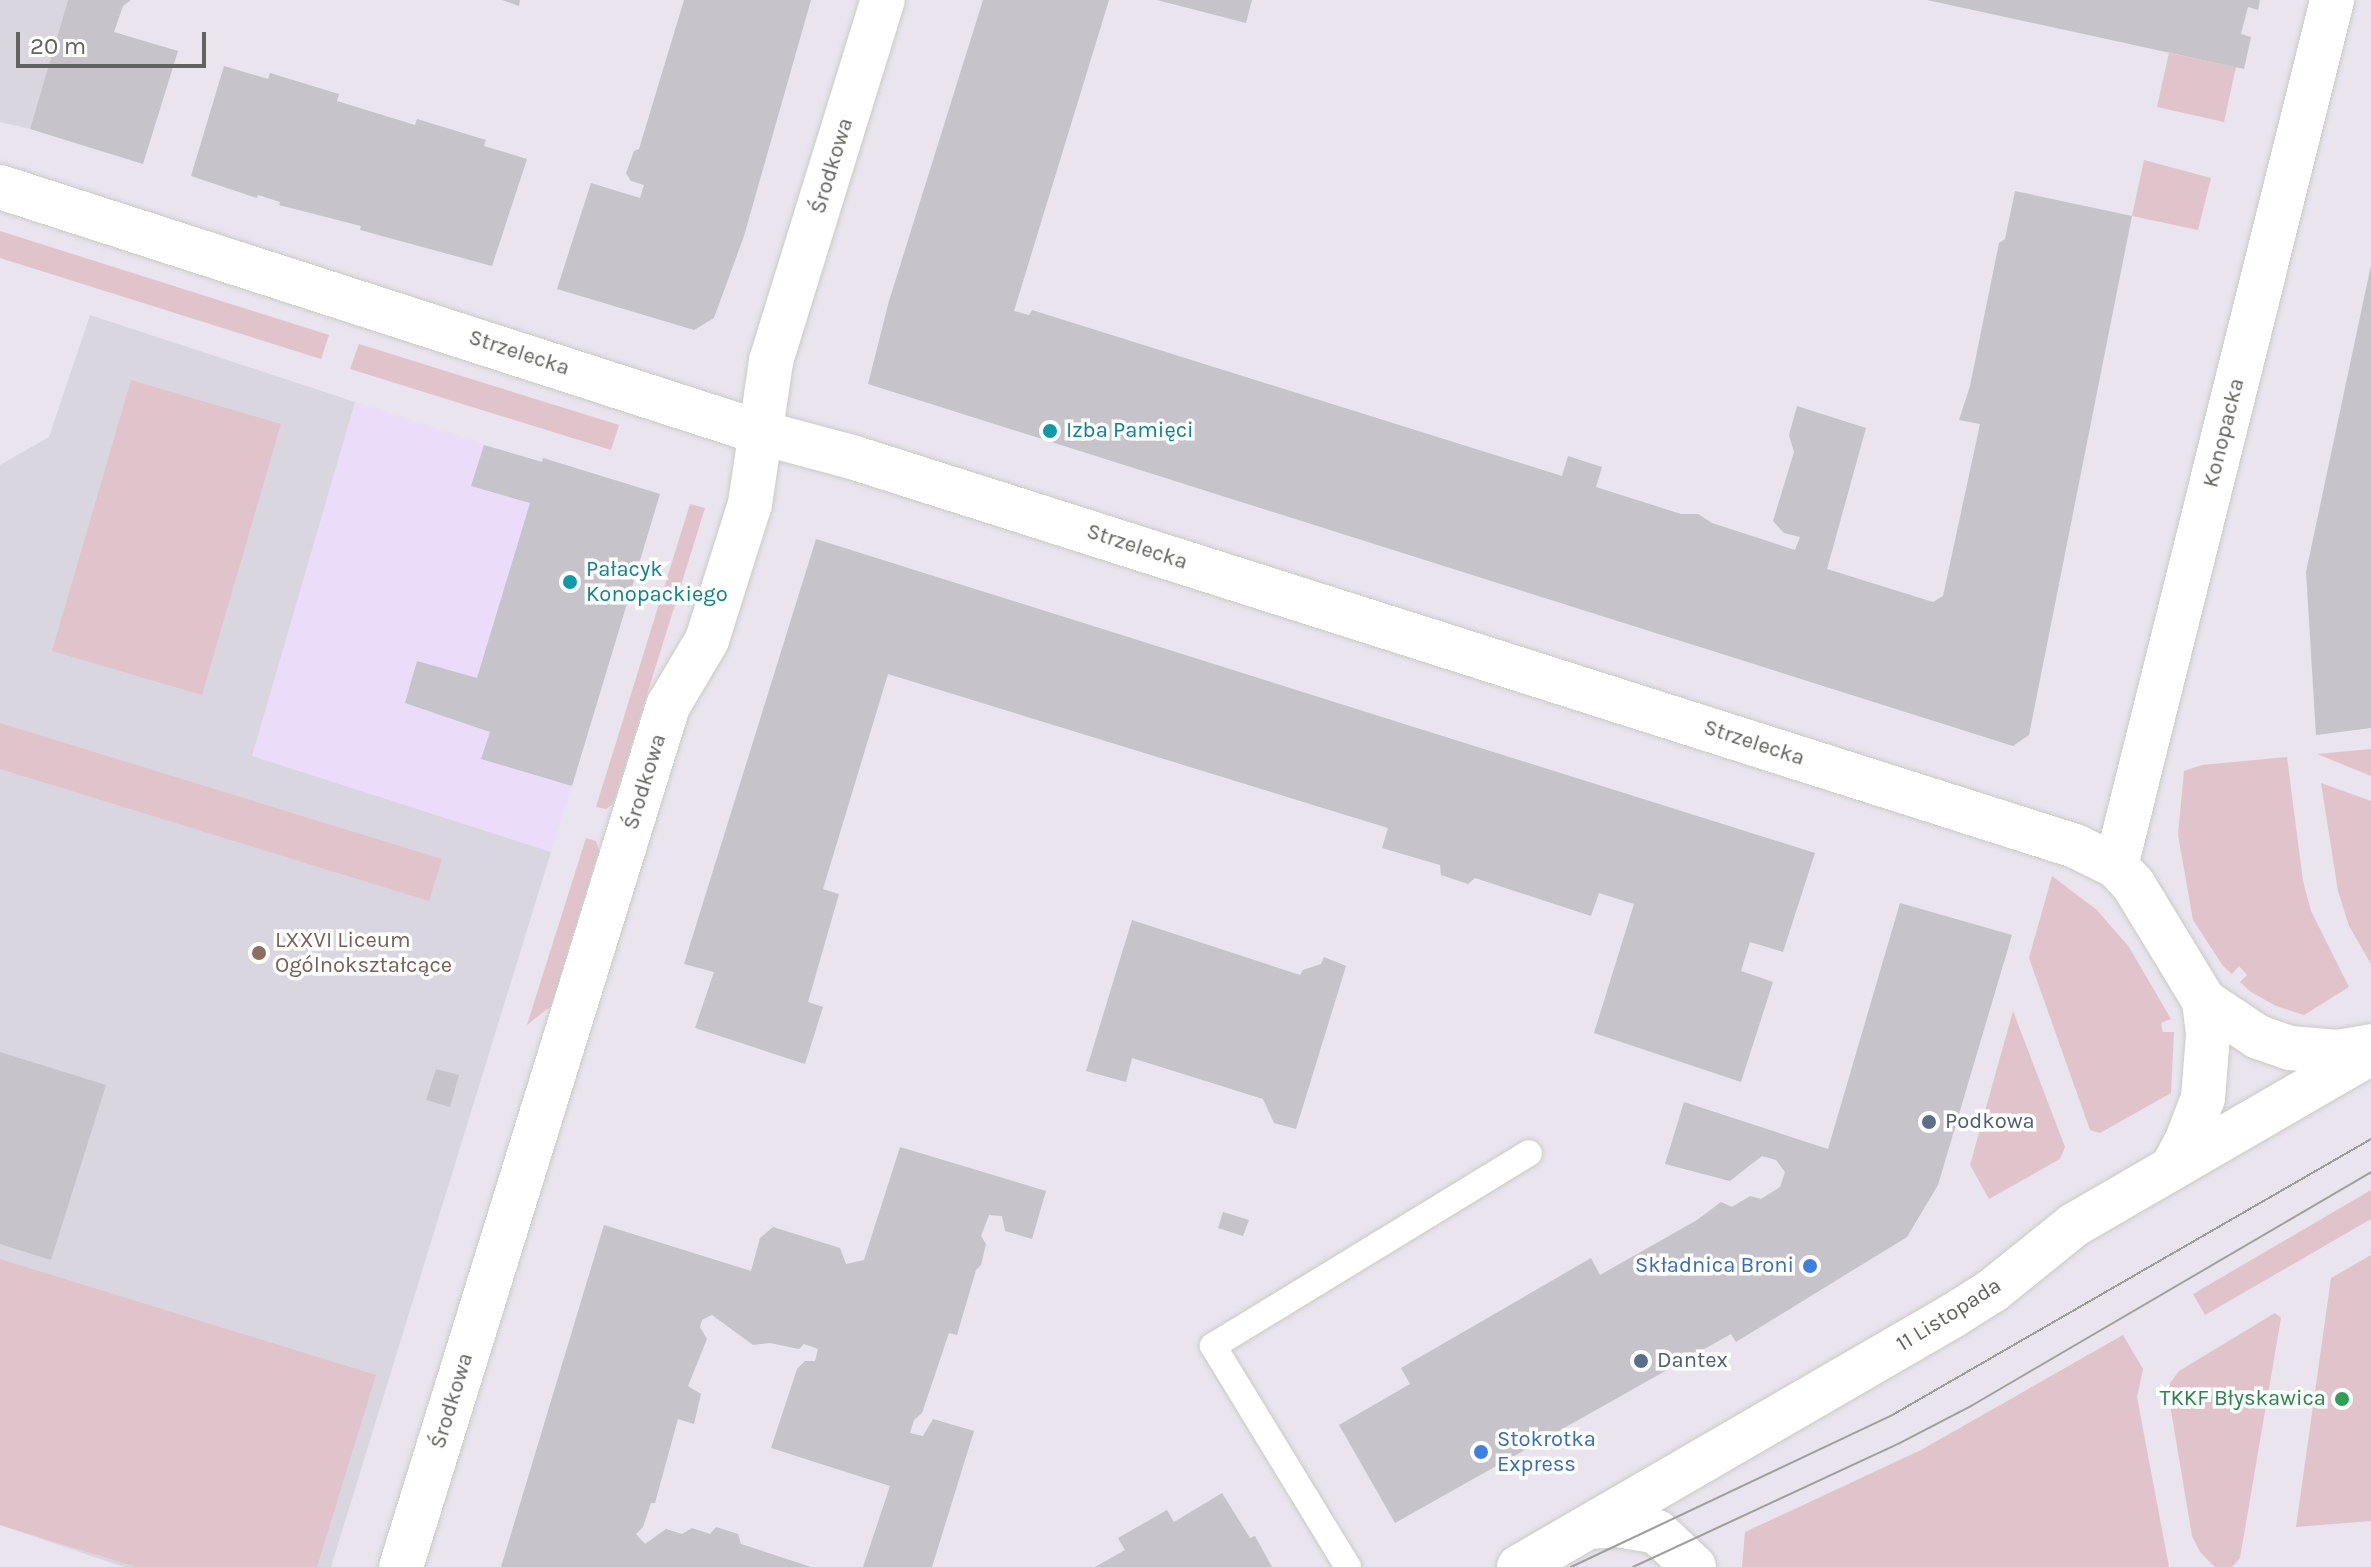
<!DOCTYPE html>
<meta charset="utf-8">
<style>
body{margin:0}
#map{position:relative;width:2371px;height:1567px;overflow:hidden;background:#e9e4ed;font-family:Karla,sans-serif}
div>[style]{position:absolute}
.commercial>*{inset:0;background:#ebddf9}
.education>*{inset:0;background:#dad6df}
.green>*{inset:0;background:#e1c4cb}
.building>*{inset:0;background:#c6c3ca}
.roads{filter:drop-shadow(0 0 2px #c9cbc6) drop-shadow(0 0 2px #c9cbc6)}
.service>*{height:26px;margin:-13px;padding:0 13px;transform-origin:13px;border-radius:13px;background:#fff}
.minor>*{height:44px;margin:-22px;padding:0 22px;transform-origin:22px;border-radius:22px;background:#fff}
.tertiary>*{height:44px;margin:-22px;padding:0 22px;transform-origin:22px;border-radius:22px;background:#fff}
.tram>*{height:2px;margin:-1px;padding:0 1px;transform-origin:1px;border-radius:1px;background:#9fa09d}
.dots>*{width:22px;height:22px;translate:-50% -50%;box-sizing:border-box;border:4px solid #fff;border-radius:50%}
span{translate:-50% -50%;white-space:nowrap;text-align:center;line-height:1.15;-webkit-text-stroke:7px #fff;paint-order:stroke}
.street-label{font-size:22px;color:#61635c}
.culture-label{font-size:22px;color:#0d838f}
.left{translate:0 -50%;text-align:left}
.education-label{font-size:22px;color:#785e54}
.service-label{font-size:22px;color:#4e5e75}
.shop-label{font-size:22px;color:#366cbe}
.right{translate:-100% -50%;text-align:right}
.leisure-label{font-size:22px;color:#27864d}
.scale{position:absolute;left:16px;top:32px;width:190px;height:36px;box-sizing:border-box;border:4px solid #61635c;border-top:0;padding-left:10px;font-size:24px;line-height:28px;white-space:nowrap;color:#61635c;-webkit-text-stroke:6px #fff;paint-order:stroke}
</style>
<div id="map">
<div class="commercial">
<i style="clip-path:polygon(355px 402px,484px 445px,541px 462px,543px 458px,660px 494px,551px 852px,252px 756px)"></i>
</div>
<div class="education">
<i style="clip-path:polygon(0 0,68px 0,30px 129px,0 122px)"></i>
<i style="clip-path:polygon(90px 315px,355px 402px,252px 756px,551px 852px,331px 1567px,124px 1567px,0 1525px,0 465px,49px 437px)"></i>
</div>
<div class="green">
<i style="clip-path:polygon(2169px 53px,2236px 67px,2224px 122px,2157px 107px)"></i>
<i style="clip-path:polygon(2144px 160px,2211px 178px,2198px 230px,2132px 216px)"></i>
<i style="clip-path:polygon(0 231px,329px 335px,321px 359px,0 258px)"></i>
<i style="clip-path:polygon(359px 344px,619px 425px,611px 450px,350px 369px)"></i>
<i style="clip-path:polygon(131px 380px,281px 424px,202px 695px,52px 651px)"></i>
<i style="clip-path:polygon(690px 504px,705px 508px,613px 804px,606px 809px,596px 807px)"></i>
<i style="clip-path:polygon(0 723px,442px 859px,429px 901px,0 769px)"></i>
<i style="clip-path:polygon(2371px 749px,2371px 776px,2317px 754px)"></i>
<i style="clip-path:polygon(2287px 757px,2303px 881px,2311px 911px,2349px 987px,2304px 1015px,2276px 1006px,2251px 992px,2240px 982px,2247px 975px,2239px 966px,2232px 974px,2223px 966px,2193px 920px,2178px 835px,2184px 771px,2202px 765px)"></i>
<i style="clip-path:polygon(2321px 783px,2371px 801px,2371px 964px,2349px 926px,2338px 891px)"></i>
<i style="clip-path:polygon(586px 838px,596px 841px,599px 850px,551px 1006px,527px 1025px)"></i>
<i style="clip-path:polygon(2052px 876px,2097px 910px,2129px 947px,2171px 1019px,2161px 1023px,2163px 1032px,2174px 1032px,2171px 1093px,2100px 1133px,2090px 1130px,2029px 958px)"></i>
<i style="clip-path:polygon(2013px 1011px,2065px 1147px,2060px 1159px,1989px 1199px,1970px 1165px)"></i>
<i style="clip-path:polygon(2371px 1190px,2371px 1219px,2205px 1315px,2193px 1294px)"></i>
<i style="clip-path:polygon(2371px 1255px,2371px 1521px,2296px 1527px,2331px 1278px)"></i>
<i style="clip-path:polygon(0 1259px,376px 1375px,317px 1567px,136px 1567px,0 1525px)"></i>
<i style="clip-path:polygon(2275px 1313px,2281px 1318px,2240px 1558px,2232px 1567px,2215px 1567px,2200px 1552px,2192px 1536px,2167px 1387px,2179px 1371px)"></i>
<i style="clip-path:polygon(2123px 1335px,2143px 1369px,2137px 1397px,2169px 1567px,1742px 1567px,1745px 1532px,1921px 1450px)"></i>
</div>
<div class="building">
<i style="clip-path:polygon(68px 0,131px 0,123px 6px,114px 32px,178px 51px,143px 164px,30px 129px)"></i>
<i style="clip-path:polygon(502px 0,520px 0,519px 6px)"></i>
<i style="clip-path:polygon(684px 0,811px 0,744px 236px,714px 318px,694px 330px,557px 289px,591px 183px,640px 198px,644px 185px,631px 181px,626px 173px,634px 151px,639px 149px)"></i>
<i style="clip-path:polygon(983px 0,1109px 0,1014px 311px,1029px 315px,1032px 310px,1562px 476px,1568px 456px,1602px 467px,1596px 487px,1681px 514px,1698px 514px,1712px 523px,1795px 550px,1800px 537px,1784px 533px,1773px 521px,1794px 452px,1789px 435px,1797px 406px,1866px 428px,1827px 569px,1933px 602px,1943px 596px,1980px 424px,1959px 420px,1970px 386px,1999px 243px,2005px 239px,2015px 191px,2132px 216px,2029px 735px,2013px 746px,868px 384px,889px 301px)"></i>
<i style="clip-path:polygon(1157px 0,1252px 0,1246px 23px)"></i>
<i style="clip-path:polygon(1927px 0,2260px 0,2258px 10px,2248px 7px,2241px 34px,2251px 37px,2244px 69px)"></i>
<i style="clip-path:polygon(224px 66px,268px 79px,270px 73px,339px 94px,337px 101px,415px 125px,417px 119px,486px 140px,484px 146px,527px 159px,492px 266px,360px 230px,361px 226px,279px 205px,280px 202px,258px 195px,257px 198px,191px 176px)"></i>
<i style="clip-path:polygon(2371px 265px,2371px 728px,2316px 735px,2306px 572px)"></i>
<i style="clip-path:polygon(484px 445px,542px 462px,543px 458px,660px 494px,572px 786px,481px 759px,490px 732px,405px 703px,417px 661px,477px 678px,530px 503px,471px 486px)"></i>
<i style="clip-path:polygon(816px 539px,1815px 853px,1783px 952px,1750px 942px,1741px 971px,1773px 982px,1741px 1082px,1594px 1033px,1634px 904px,1599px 893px,1591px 916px,1475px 878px,1468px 884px,1441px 875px,1440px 865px,1382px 848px,1388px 828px,888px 674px,823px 889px,839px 894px,808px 1002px,823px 1007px,805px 1064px,695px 1028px,714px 972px,684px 964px)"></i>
<i style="clip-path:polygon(1900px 903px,2012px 935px,1938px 1185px,1907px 1237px,1736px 1342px,1731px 1334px,1395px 1523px,1339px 1425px,1410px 1384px,1401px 1368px,1591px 1258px,1600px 1275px,1697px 1220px,1721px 1202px,1732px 1207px,1750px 1196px,1761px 1199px,1780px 1187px,1785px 1172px,1776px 1160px,1762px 1156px,1730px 1181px,1665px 1164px,1684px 1102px,1828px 1149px)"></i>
<i style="clip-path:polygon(1132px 920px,1300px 975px,1303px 970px,1321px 964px,1324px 957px,1346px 966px,1296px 1129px,1274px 1123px,1263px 1099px,1132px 1058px,1126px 1082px,1086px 1071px)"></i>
<i style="clip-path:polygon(0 1052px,106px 1085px,51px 1260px,0 1244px)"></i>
<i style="clip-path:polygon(436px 1069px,459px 1075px,450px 1107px,426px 1100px)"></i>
<i style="clip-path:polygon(900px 1147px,1046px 1191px,1032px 1239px,1005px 1231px,1002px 1216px,989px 1215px,981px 1236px,986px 1244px,981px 1265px,976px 1270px,957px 1335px,949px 1333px,922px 1413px,914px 1420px,910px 1433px,923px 1436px,933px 1419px,974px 1431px,932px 1567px,863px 1567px,890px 1486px,771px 1448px,797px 1369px,805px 1361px,815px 1361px,818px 1349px,804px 1344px,799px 1349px,770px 1343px,753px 1345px,712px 1315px,702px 1320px,700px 1327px,707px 1339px,688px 1386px,701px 1394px,694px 1424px,678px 1419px,655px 1503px,651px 1503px,643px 1527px,636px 1534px,645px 1544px,666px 1529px,682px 1534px,692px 1528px,710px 1534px,716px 1527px,738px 1534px,741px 1544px,811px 1567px,501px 1567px,604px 1225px,751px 1271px,760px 1238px,773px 1227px,840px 1248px,846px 1264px,864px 1260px)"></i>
<i style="clip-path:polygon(1223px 1212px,1249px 1220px,1243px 1236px,1218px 1228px)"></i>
<i style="clip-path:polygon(1222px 1493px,1250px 1538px,1255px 1536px,1272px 1567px,1095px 1567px,1125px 1550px,1118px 1538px,1167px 1510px,1174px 1522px)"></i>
</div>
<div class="roads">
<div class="service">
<i style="left:1348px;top:1567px;width:259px;rotate:-121.4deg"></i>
<i style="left:1213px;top:1346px;width:370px;rotate:-31.4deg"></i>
</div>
<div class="minor">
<i style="left:0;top:187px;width:801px;rotate:17.89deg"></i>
<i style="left:762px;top:433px;width:96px;rotate:15deg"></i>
<i style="left:855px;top:458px;width:1280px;rotate:17.64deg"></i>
<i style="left:2075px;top:846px;width:46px;rotate:26deg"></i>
<i style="left:2116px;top:866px;width:25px;rotate:47deg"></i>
<i style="left:2133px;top:884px;width:137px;rotate:58.7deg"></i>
<i style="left:2204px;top:1001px;width:34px;rotate:83deg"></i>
<i style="left:2208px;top:1035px;width:63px;rotate:94.5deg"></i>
<i style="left:2203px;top:1098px;width:45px;rotate:110.9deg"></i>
<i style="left:2187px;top:1140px;width:32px;rotate:118deg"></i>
<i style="left:2116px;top:866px;width:893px;rotate:-75.99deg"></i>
<i style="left:2204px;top:1001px;width:65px;rotate:33.7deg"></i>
<i style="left:2258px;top:1037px;width:34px;rotate:19deg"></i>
<i style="left:2290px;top:1048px;width:48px;rotate:4.8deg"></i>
<i style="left:2338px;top:1052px;width:34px;rotate:-10deg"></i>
<i style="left:401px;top:1567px;width:901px;rotate:-72.77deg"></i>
<i style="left:668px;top:706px;width:77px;rotate:-59.4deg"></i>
<i style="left:707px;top:640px;width:143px;rotate:-72.5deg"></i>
<i style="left:750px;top:504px;width:145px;rotate:-81.6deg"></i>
<i style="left:771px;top:361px;width:378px;rotate:-72.8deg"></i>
</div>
<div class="tertiary">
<i style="left:1589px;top:1527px;width:29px;rotate:-4deg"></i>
<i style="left:1618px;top:1525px;width:40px;rotate:10deg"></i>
<i style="left:1657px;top:1532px;width:51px;rotate:43.4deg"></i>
<i style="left:1519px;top:1567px;width:503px;rotate:-30.08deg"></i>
<i style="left:1954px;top:1315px;width:45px;rotate:-32.3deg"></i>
<i style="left:1992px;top:1291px;width:105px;rotate:-38.8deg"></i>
<i style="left:2074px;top:1225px;width:343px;rotate:-30.1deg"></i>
</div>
</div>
<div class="tram">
<i style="left:1571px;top:1567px;width:357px;rotate:-25.3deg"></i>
<i style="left:1894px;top:1414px;width:551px;rotate:-29.96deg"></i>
<i style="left:1633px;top:1567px;width:294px;rotate:-24.9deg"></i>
<i style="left:1900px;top:1443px;width:80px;rotate:-27.5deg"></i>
<i style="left:1971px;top:1406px;width:463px;rotate:-30.3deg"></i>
</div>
<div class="dots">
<i style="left:1050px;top:431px;background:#0f9aa8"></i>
<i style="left:570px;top:582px;background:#0f9aa8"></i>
<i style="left:259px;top:953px;background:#8d6e63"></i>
<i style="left:1929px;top:1122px;background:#5c6f8a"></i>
<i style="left:1810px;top:1266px;background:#3f7fe0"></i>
<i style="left:1641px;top:1361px;background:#5c6f8a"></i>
<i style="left:2342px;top:1399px;background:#2e9e5b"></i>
<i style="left:1481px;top:1452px;background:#3f7fe0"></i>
</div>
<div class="street-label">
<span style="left:832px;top:166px;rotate:-73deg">Środkowa</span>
<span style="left:519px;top:353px;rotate:18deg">Strzelecka</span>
<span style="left:2224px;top:433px;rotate:-76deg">Konopacka</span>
<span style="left:1137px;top:547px;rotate:18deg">Strzelecka</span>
<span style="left:1754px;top:743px;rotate:18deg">Strzelecka</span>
<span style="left:645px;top:782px;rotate:-73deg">Środkowa</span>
<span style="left:1949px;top:1315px;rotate:-32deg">11 Listopada</span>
<span style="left:452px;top:1401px;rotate:-73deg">Środkowa</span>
</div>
<div class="culture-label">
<span class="left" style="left:1066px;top:431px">Izba Pamięci</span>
<span class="left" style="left:586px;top:582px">Pałacyk<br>Konopackiego</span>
</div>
<div class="education-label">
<span class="left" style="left:275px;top:953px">LXXVI Liceum<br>Ogólnokształcące</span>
</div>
<div class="service-label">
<span class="left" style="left:1945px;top:1122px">Podkowa</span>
<span class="left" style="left:1657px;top:1361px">Dantex</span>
</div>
<div class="shop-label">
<span class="right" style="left:1794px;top:1266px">Składnica Broni</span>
<span class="left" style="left:1497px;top:1452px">Stokrotka<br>Express</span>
</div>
<div class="leisure-label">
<span class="right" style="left:2326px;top:1399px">TKKF Błyskawica</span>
</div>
<div class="scale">20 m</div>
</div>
